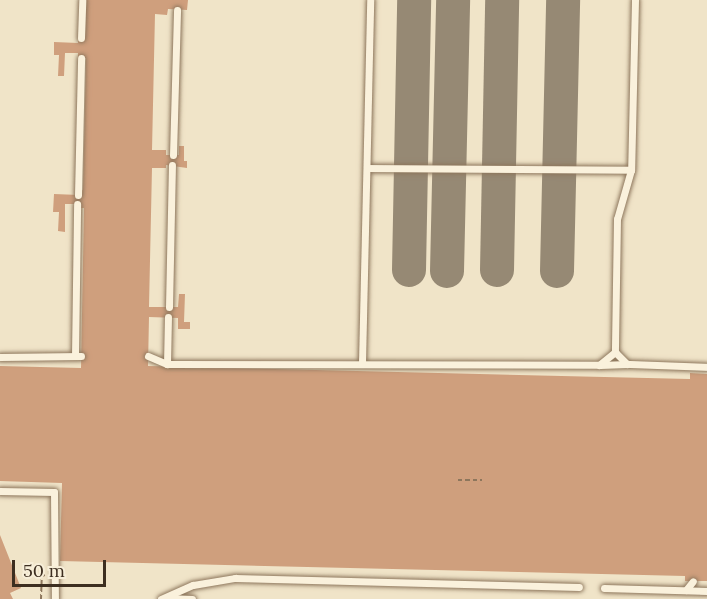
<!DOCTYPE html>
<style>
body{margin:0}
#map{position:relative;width:707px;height:599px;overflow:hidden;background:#f0e4c8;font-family:Lora,serif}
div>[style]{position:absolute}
.taxiway>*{height:34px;margin:-17px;padding:0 17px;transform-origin:17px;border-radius:17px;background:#968974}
.building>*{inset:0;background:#cf9f7d}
.path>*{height:2px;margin-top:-1px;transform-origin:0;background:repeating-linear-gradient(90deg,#8d765c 0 4.5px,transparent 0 7.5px)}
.roads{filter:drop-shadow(0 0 2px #8d765c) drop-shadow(0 0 2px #8d765c)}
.lane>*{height:7px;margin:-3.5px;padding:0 3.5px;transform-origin:3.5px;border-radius:3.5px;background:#faf1dc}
span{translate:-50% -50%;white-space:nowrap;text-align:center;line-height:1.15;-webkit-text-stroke:4.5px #f7eed8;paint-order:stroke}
.scale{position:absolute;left:12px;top:560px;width:94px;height:27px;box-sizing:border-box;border:3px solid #3d2e20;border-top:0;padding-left:8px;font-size:18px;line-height:21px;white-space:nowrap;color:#3d2e20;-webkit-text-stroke:4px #f7eed8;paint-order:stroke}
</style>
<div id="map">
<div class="taxiway">
<i style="left:409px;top:270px;width:270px;rotate:-88.9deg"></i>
<i style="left:497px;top:270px;width:270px;rotate:-88.9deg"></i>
<i style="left:447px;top:271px;width:271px;rotate:-88.7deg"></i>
<i style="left:557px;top:271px;width:271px;rotate:-88.7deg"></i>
</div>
<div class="building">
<i style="clip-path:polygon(85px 0,188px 0,187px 10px,168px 9px,167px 15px,155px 14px,152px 150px,166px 150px,166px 155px,179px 155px,179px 146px,184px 146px,184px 161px,187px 161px,187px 168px,166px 165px,166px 168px,152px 168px,149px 307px,178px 307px,179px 294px,185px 294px,184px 322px,190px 322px,190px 329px,178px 329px,178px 318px,149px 317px,148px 366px,690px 379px,690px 373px,707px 374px,707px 581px,685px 581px,685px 576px,60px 561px,62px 483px,0 481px,0 366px,81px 368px,84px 208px,79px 208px,79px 204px,65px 204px,65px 232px,58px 231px,59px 212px,53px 212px,54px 194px,79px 195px,79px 190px,83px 190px,86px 58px,78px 58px,78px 53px,65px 53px,64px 76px,58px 76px,59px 55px,54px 55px,54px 42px,78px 43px,78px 38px,84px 38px)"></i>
<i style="clip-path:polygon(0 535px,21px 588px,10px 593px,13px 599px,0 599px)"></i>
</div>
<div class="path">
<i style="left:458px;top:480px;width:24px"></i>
<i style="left:41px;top:599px;width:23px;rotate:-88deg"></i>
<i style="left:42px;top:576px;width:3px;rotate:-18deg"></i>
</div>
<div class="roads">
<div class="lane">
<i style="left:635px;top:0;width:170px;rotate:91.3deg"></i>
<i style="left:631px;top:170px;width:51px;rotate:105.9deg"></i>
<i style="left:617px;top:219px;width:133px;rotate:90.9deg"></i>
<i style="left:615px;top:352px;width:17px;rotate:45deg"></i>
<i style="left:627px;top:364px;width:80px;rotate:2.1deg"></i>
<i style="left:81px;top:38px;width:38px;rotate:-88deg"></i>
<i style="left:173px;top:155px;width:145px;rotate:-88.4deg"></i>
<i style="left:367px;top:168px;width:264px;rotate:0.4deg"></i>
<i style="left:78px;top:195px;width:137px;rotate:-88.7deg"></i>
<i style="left:169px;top:307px;width:142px;rotate:-88.8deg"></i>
<i style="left:75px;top:356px;width:152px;rotate:-89.2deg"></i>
<i style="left:148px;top:356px;width:21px;rotate:23deg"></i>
<i style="left:167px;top:364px;width:432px;rotate:0.1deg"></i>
<i style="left:599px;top:365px;width:21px;rotate:-39deg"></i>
<i style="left:0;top:357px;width:81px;rotate:-0.7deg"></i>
<i style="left:362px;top:363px;width:363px;rotate:-88.7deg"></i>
<i style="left:167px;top:364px;width:47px;rotate:-88.8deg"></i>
<i style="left:600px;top:365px;width:27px;rotate:-2deg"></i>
<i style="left:0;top:491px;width:54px;rotate:1.1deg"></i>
<i style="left:54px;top:492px;width:107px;rotate:89.5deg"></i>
<i style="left:604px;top:588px;width:103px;rotate:1.7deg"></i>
<i style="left:686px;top:590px;width:11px;rotate:-52deg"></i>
<i style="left:166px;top:598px;width:26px;rotate:2deg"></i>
<i style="left:161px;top:599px;width:35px;rotate:-24deg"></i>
<i style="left:193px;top:585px;width:43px;rotate:-9.5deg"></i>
<i style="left:235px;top:578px;width:344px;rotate:1.5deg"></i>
</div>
</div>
<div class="scale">50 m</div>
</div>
